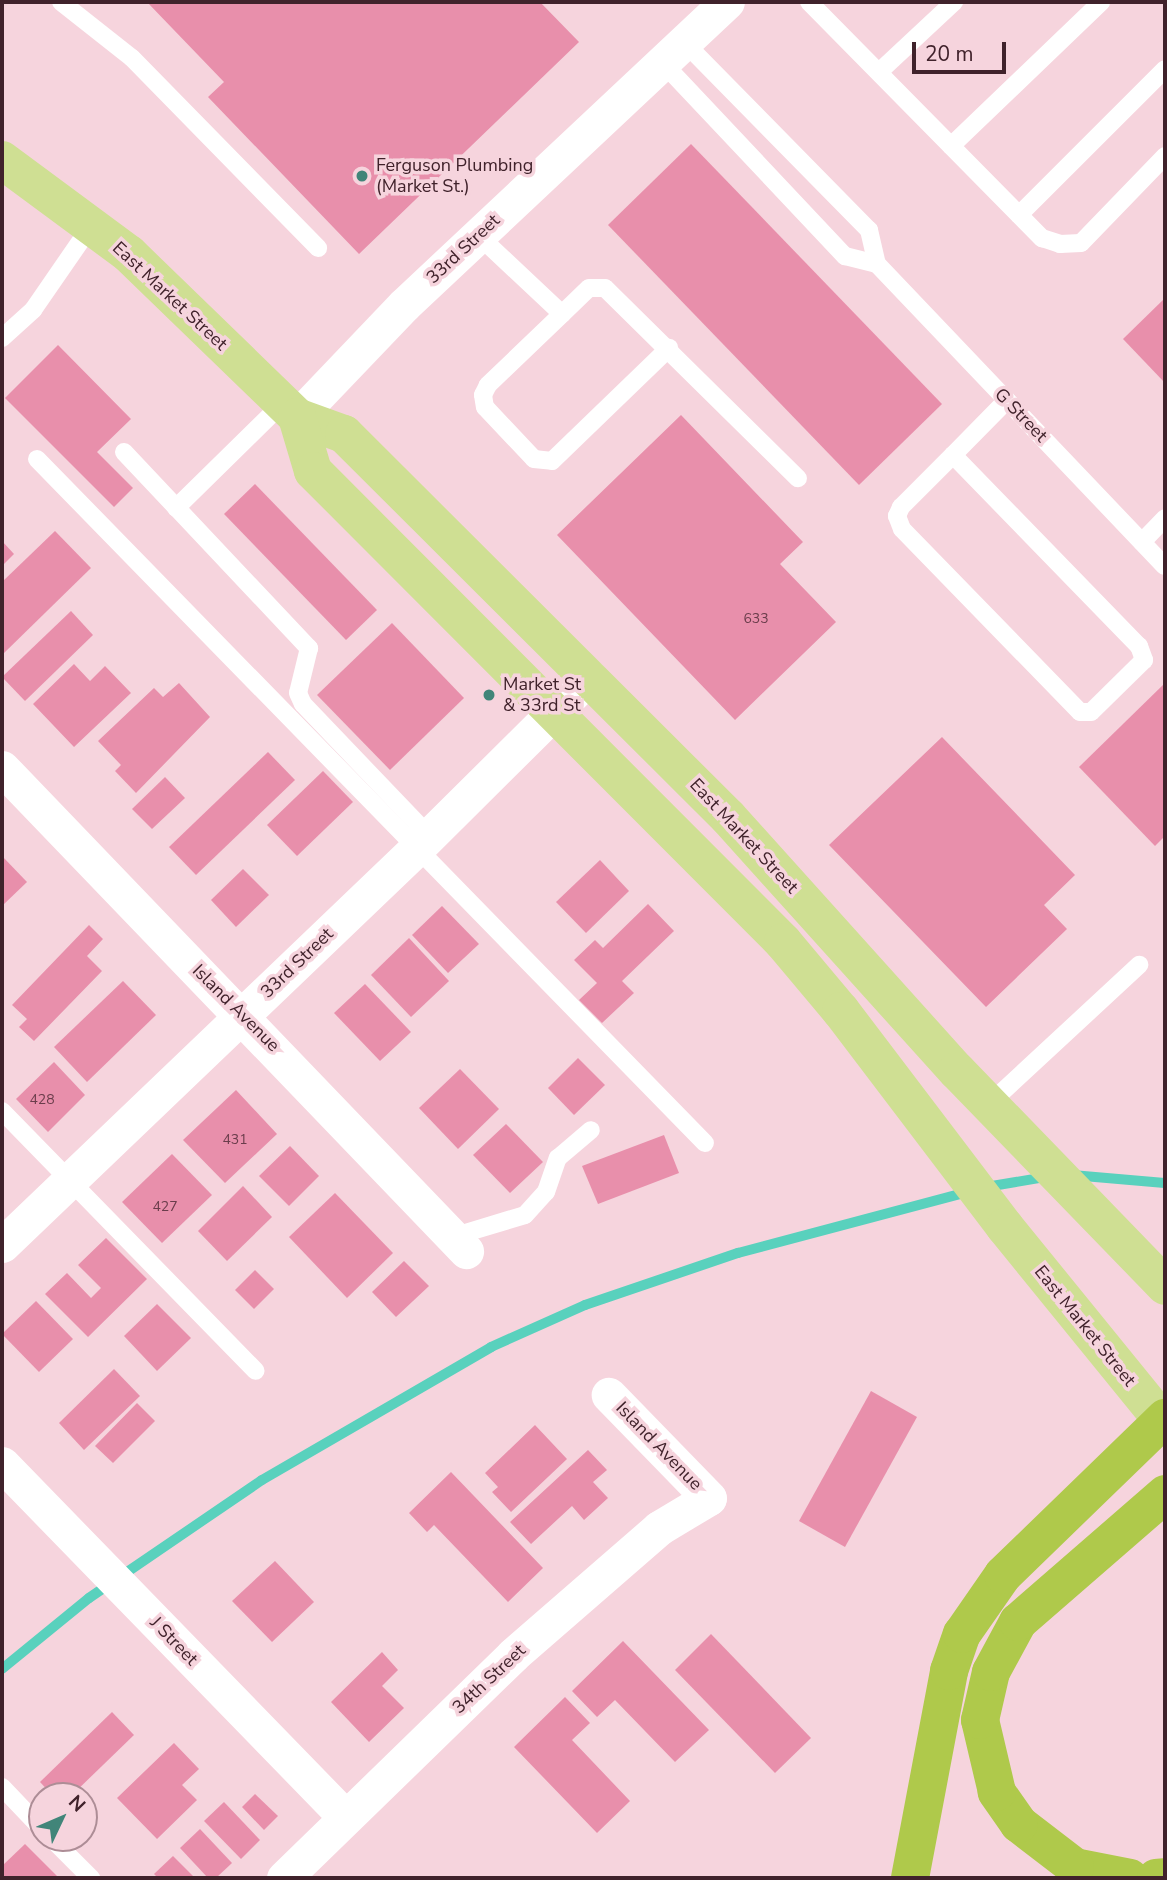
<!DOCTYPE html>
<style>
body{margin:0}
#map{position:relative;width:1167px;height:1880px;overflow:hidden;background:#f6d4dd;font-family:"Nunito Sans",sans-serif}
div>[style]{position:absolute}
.stream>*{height:10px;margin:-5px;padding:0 5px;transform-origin:5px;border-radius:5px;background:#59d1bd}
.building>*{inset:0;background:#e88fab}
.service>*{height:18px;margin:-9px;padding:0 9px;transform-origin:9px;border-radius:9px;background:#fff}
.minor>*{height:35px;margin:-17.5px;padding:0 17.5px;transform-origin:17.5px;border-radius:17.5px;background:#fff}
.primary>*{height:38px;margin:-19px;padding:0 19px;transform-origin:19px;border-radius:19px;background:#cfdf93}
.motorway>*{height:38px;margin:-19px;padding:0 19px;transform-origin:19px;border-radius:19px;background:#afc94b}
.dots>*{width:19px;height:19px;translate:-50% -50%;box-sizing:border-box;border:4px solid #f6d4dd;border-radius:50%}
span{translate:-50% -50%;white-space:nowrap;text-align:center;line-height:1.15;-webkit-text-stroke:7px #f6d4dd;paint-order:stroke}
.number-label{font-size:14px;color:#6a3d4b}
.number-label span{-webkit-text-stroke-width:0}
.poi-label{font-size:18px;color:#40222b}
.left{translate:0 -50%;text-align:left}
.street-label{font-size:18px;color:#40222b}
.frame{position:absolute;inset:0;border:4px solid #40222b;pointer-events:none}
.north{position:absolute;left:28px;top:1782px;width:70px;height:70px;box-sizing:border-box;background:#f6d4dd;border:2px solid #ad8d96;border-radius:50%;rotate:46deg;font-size:19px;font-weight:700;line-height:28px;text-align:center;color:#40222b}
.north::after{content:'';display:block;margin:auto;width:24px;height:32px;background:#418579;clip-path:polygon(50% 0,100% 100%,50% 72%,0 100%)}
.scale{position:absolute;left:912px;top:42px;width:94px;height:32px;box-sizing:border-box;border:4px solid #40222b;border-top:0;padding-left:9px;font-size:21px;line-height:24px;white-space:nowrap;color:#40222b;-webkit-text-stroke:5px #f6d4dd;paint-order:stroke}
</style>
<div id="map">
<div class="stream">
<i style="left:1072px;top:1175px;width:93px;rotate:4.9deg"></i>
<i style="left:986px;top:1187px;width:61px;rotate:-9.5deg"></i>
<i style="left:2px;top:1669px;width:112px;rotate:-39.2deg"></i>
<i style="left:89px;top:1598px;width:209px;rotate:-34.3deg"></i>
<i style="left:262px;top:1480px;width:265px;rotate:-30.1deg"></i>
<i style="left:491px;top:1347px;width:103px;rotate:-24.1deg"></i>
<i style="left:585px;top:1305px;width:162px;rotate:-18.8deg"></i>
<i style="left:738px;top:1253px;width:238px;rotate:-14.9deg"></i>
</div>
<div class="building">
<i style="clip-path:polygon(147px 2px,540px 2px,579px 42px,359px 254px,208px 97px,224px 82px)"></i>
<i style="clip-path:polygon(691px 144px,942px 404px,859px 485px,608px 225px)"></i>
<i style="clip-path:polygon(1165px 298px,1165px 383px,1123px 339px)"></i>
<i style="clip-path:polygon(58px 345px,131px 419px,97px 452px,133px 488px,114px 507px,5px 398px)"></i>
<i style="clip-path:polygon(681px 415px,803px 542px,780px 564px,836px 622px,735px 720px,557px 535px)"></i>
<i style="clip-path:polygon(255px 484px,377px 610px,346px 640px,224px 514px)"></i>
<i style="clip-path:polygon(55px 531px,91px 568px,2px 655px,2px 582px)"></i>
<i style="clip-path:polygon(2px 541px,14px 554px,2px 566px)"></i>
<i style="clip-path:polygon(71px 611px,93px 635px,25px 701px,2px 677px)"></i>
<i style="clip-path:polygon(392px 623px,464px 698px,390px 770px,317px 695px)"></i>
<i style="clip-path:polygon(74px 664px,90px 681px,105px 666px,131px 693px,74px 747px,33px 704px)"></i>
<i style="clip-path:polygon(179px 683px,210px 717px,136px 793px,115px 771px,121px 765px,98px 741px,154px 688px,163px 697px)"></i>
<i style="clip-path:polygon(1165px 683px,1165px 836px,1155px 846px,1079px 767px)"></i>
<i style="clip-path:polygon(942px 737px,1075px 875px,1044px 905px,1067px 929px,986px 1007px,829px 845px)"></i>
<i style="clip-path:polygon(268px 752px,295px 780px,196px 875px,169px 847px)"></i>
<i style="clip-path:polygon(323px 771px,353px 802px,297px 856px,267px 825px)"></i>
<i style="clip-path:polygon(165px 777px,185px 798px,152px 829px,132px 809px)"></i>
<i style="clip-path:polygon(2px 856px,27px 882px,2px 906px)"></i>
<i style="clip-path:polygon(600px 860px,629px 891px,586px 933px,556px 902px)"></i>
<i style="clip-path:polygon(243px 869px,269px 895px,236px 927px,211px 900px)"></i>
<i style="clip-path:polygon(648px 904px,674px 931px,622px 981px,634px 993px,602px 1023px,579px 1000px,597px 983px,574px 960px,595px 940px,603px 948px)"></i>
<i style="clip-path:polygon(442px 906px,479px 944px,448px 973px,412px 935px)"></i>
<i style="clip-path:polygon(89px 925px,103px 939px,87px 956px,102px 971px,34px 1041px,19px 1027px,27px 1019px,12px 1005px)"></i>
<i style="clip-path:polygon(409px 938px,449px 981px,411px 1017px,371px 975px)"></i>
<i style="clip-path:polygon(123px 981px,156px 1015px,87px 1082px,54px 1047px)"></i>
<i style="clip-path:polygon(365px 984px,411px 1032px,380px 1061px,334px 1013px)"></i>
<i style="clip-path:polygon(578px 1058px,605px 1085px,574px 1115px,548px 1088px)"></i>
<i style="clip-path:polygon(54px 1062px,85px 1095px,48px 1132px,16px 1099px)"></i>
<i style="clip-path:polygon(460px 1069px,499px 1109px,458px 1149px,419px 1108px)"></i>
<i style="clip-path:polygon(236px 1090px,277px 1134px,225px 1183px,183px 1140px)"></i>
<i style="clip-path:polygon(506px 1124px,543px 1162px,510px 1193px,473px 1155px)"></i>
<i style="clip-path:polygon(664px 1135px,679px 1173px,598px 1204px,582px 1166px)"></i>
<i style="clip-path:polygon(290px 1146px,319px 1176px,289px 1206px,259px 1176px)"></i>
<i style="clip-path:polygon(172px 1154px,212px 1195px,162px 1243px,122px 1202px)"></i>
<i style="clip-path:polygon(243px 1186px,272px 1217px,227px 1261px,198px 1231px)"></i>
<i style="clip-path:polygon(335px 1193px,393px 1253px,347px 1298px,289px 1237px)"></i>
<i style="clip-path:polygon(106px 1238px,147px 1279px,88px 1337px,45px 1294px,67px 1273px,91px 1298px,101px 1288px,78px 1265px)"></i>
<i style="clip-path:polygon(404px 1261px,429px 1286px,396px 1317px,372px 1292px)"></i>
<i style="clip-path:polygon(255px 1270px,274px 1289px,254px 1309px,235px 1290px)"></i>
<i style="clip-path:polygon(36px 1301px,73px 1339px,39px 1372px,2px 1334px)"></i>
<i style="clip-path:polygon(157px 1304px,191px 1338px,157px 1371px,124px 1336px)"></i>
<i style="clip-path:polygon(114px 1369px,140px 1396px,84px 1450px,59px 1423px)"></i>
<i style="clip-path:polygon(871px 1391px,917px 1417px,845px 1547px,799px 1521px)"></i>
<i style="clip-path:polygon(137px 1403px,155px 1421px,113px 1463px,95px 1446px)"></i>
<i style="clip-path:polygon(535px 1425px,567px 1459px,511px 1512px,492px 1492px,498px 1487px,485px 1473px)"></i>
<i style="clip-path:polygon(588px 1450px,607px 1470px,593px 1482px,608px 1498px,584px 1520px,572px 1506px,531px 1544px,510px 1522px)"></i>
<i style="clip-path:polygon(451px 1472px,543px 1568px,508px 1602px,434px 1525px,427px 1532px,409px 1513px)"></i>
<i style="clip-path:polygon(275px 1561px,314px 1602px,272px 1642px,232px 1601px)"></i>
<i style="clip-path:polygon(711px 1634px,811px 1738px,775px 1773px,675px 1670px)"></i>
<i style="clip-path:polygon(623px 1641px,709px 1730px,675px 1762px,615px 1700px,597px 1717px,572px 1691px)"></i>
<i style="clip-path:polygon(382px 1652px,398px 1670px,382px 1686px,404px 1708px,369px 1742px,331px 1702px)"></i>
<i style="clip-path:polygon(565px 1697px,590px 1723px,572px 1740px,630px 1801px,597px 1833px,514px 1747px)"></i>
<i style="clip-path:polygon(112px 1712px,134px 1735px,71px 1796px,53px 1796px,40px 1782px)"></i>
<i style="clip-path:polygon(174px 1743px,199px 1769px,182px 1785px,197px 1800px,157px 1839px,117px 1798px)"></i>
<i style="clip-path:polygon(255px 1794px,278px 1816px,264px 1830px,242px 1807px)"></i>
<i style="clip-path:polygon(224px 1802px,260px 1840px,241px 1859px,204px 1821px)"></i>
<i style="clip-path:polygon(200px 1829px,232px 1863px,216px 1878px,208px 1878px,180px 1848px)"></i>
<i style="clip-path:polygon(25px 1844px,59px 1878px,2px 1878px,2px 1866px)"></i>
<i style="clip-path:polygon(173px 1856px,195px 1878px,158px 1878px,154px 1874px)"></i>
</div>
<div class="service">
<i style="left:61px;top:2px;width:90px;rotate:38.3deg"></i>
<i style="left:132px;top:58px;width:266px;rotate:45.6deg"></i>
<i style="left:809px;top:2px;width:332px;rotate:45.4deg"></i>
<i style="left:1042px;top:238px;width:19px;rotate:18deg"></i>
<i style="left:1060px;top:244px;width:21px;rotate:-3deg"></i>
<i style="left:1081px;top:243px;width:121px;rotate:-46deg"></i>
<i style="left:684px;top:42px;width:264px;rotate:45.5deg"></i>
<i style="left:869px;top:230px;width:35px;rotate:77deg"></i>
<i style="left:877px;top:264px;width:417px;rotate:46.4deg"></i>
<i style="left:662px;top:62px;width:267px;rotate:46.7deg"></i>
<i style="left:845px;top:256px;width:33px;rotate:14deg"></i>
<i style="left:879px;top:72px;width:103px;rotate:-43deg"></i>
<i style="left:951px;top:146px;width:208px;rotate:-43.8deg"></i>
<i style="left:1019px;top:215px;width:206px;rotate:-45deg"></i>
<i style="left:478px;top:235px;width:115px;rotate:43.2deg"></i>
<i style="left:562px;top:314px;width:103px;rotate:136.2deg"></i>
<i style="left:488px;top:385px;width:11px;rotate:117deg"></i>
<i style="left:483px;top:395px;width:12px;rotate:81deg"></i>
<i style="left:485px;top:407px;width:71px;rotate:46.7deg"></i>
<i style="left:534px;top:459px;width:18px;rotate:6deg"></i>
<i style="left:552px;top:461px;width:163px;rotate:-44deg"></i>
<i style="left:562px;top:314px;width:37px;rotate:-44deg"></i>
<i style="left:589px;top:288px;width:16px"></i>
<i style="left:605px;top:288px;width:271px;rotate:44.6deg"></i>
<i style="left:2px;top:338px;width:42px;rotate:-42.1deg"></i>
<i style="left:33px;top:310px;width:102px;rotate:-55.4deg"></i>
<i style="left:124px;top:452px;width:270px;rotate:46.7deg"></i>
<i style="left:309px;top:648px;width:46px;rotate:103.7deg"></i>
<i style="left:298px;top:693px;width:12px;rotate:66deg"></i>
<i style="left:303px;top:704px;width:182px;rotate:46.3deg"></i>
<i style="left:953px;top:455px;width:267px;rotate:45.8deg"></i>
<i style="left:1139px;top:646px;width:15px;rotate:70deg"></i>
<i style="left:1144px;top:660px;width:74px;rotate:135.5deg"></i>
<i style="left:1091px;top:712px;width:11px;rotate:180deg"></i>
<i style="left:1080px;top:712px;width:255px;rotate:-134.2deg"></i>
<i style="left:902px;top:529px;width:14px;rotate:-111deg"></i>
<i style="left:897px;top:516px;width:10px;rotate:-66deg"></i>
<i style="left:901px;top:507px;width:74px;rotate:-45deg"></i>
<i style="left:953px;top:455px;width:77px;rotate:-45.5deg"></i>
<i style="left:37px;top:459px;width:956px;rotate:45.68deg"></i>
<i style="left:176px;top:508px;width:150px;rotate:-44.5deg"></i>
<i style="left:1142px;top:542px;width:33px;rotate:-46deg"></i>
<i style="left:989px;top:1104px;width:205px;rotate:-42.8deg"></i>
<i style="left:2px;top:1111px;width:363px;rotate:45.7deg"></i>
<i style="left:452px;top:1237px;width:76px;rotate:-16.8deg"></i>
<i style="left:525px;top:1215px;width:31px;rotate:-48deg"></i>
<i style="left:546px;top:1192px;width:36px;rotate:-71deg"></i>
<i style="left:558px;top:1158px;width:43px;rotate:-40.3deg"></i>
<i style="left:2px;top:1787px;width:58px;rotate:46.4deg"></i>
<i style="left:51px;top:1838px;width:57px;rotate:45deg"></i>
</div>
<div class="minor">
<i style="left:297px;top:417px;width:155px;rotate:-46.3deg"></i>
<i style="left:404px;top:305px;width:443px;rotate:-43.2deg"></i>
<i style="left:2px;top:768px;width:670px;rotate:46.15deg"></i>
<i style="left:2px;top:1245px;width:574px;rotate:-43.73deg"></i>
<i style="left:417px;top:848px;width:243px;rotate:-44.8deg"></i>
<i style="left:2px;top:1464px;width:492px;rotate:45.8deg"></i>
<i style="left:284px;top:1878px;width:320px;rotate:-44.2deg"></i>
<i style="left:513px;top:1655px;width:194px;rotate:-41deg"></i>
<i style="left:659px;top:1528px;width:58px;rotate:-31deg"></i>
<i style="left:709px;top:1498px;width:144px;rotate:-134.2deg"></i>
</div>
<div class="primary">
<i style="left:2px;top:160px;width:158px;rotate:36.5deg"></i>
<i style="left:129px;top:254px;width:234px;rotate:44.1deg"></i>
<i style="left:297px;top:417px;width:50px;rotate:19.9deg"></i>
<i style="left:344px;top:434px;width:542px;rotate:44.93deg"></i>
<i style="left:728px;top:817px;width:342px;rotate:48deg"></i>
<i style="left:957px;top:1071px;width:299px;rotate:45.9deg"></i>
<i style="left:297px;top:417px;width:56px;rotate:73.5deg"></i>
<i style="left:313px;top:471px;width:665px;rotate:45.06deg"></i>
<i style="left:783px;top:942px;width:90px;rotate:50deg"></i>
<i style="left:841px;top:1011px;width:271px;rotate:52.8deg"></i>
<i style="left:1005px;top:1227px;width:254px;rotate:50.9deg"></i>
</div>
<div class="motorway">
<i style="left:910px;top:1878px;width:211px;rotate:-79.3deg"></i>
<i style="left:949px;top:1671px;width:39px;rotate:-71deg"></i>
<i style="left:962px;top:1634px;width:72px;rotate:-55.2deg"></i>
<i style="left:1003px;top:1575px;width:226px;rotate:-44.1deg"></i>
<i style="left:1130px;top:1878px;width:56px;rotate:-168.7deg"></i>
<i style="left:1075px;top:1867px;width:71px;rotate:-142.5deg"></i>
<i style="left:1019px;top:1824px;width:39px;rotate:-125deg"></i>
<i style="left:997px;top:1792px;width:74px;rotate:-103.3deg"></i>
<i style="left:980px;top:1720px;width:49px;rotate:-77.1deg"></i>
<i style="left:991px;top:1672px;width:57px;rotate:-61.6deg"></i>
<i style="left:1018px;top:1622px;width:195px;rotate:-41deg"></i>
<i style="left:1156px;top:1878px;width:9px;rotate:-6deg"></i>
</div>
<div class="dots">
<i style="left:362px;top:176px;background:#418579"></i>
<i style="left:489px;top:695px;background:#418579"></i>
</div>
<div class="number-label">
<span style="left:756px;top:619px">633</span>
<span style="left:42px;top:1100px">428</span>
<span style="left:235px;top:1140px">431</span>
<span style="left:165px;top:1207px">427</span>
</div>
<div class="poi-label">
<span class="left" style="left:376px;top:176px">Ferguson Plumbing<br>(Market St.)</span>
<span class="left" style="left:503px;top:695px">Market St<br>&amp; 33rd St</span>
</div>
<div class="street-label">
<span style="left:463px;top:249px;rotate:-43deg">33rd Street</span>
<span style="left:170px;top:296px;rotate:43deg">East Market Street</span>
<span style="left:1021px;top:415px;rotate:46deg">G Street</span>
<span style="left:744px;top:836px;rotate:47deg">East Market Street</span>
<span style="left:297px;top:963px;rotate:-44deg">33rd Street</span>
<span style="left:236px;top:1008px;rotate:45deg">Island Avenue</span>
<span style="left:1085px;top:1326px;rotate:51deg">East Market Street</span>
<span style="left:659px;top:1446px;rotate:46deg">Island Avenue</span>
<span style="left:174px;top:1641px;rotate:46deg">J Street</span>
<span style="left:489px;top:1679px;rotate:-43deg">34th Street</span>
</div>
<div class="frame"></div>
<div class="north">N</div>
<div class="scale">20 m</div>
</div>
